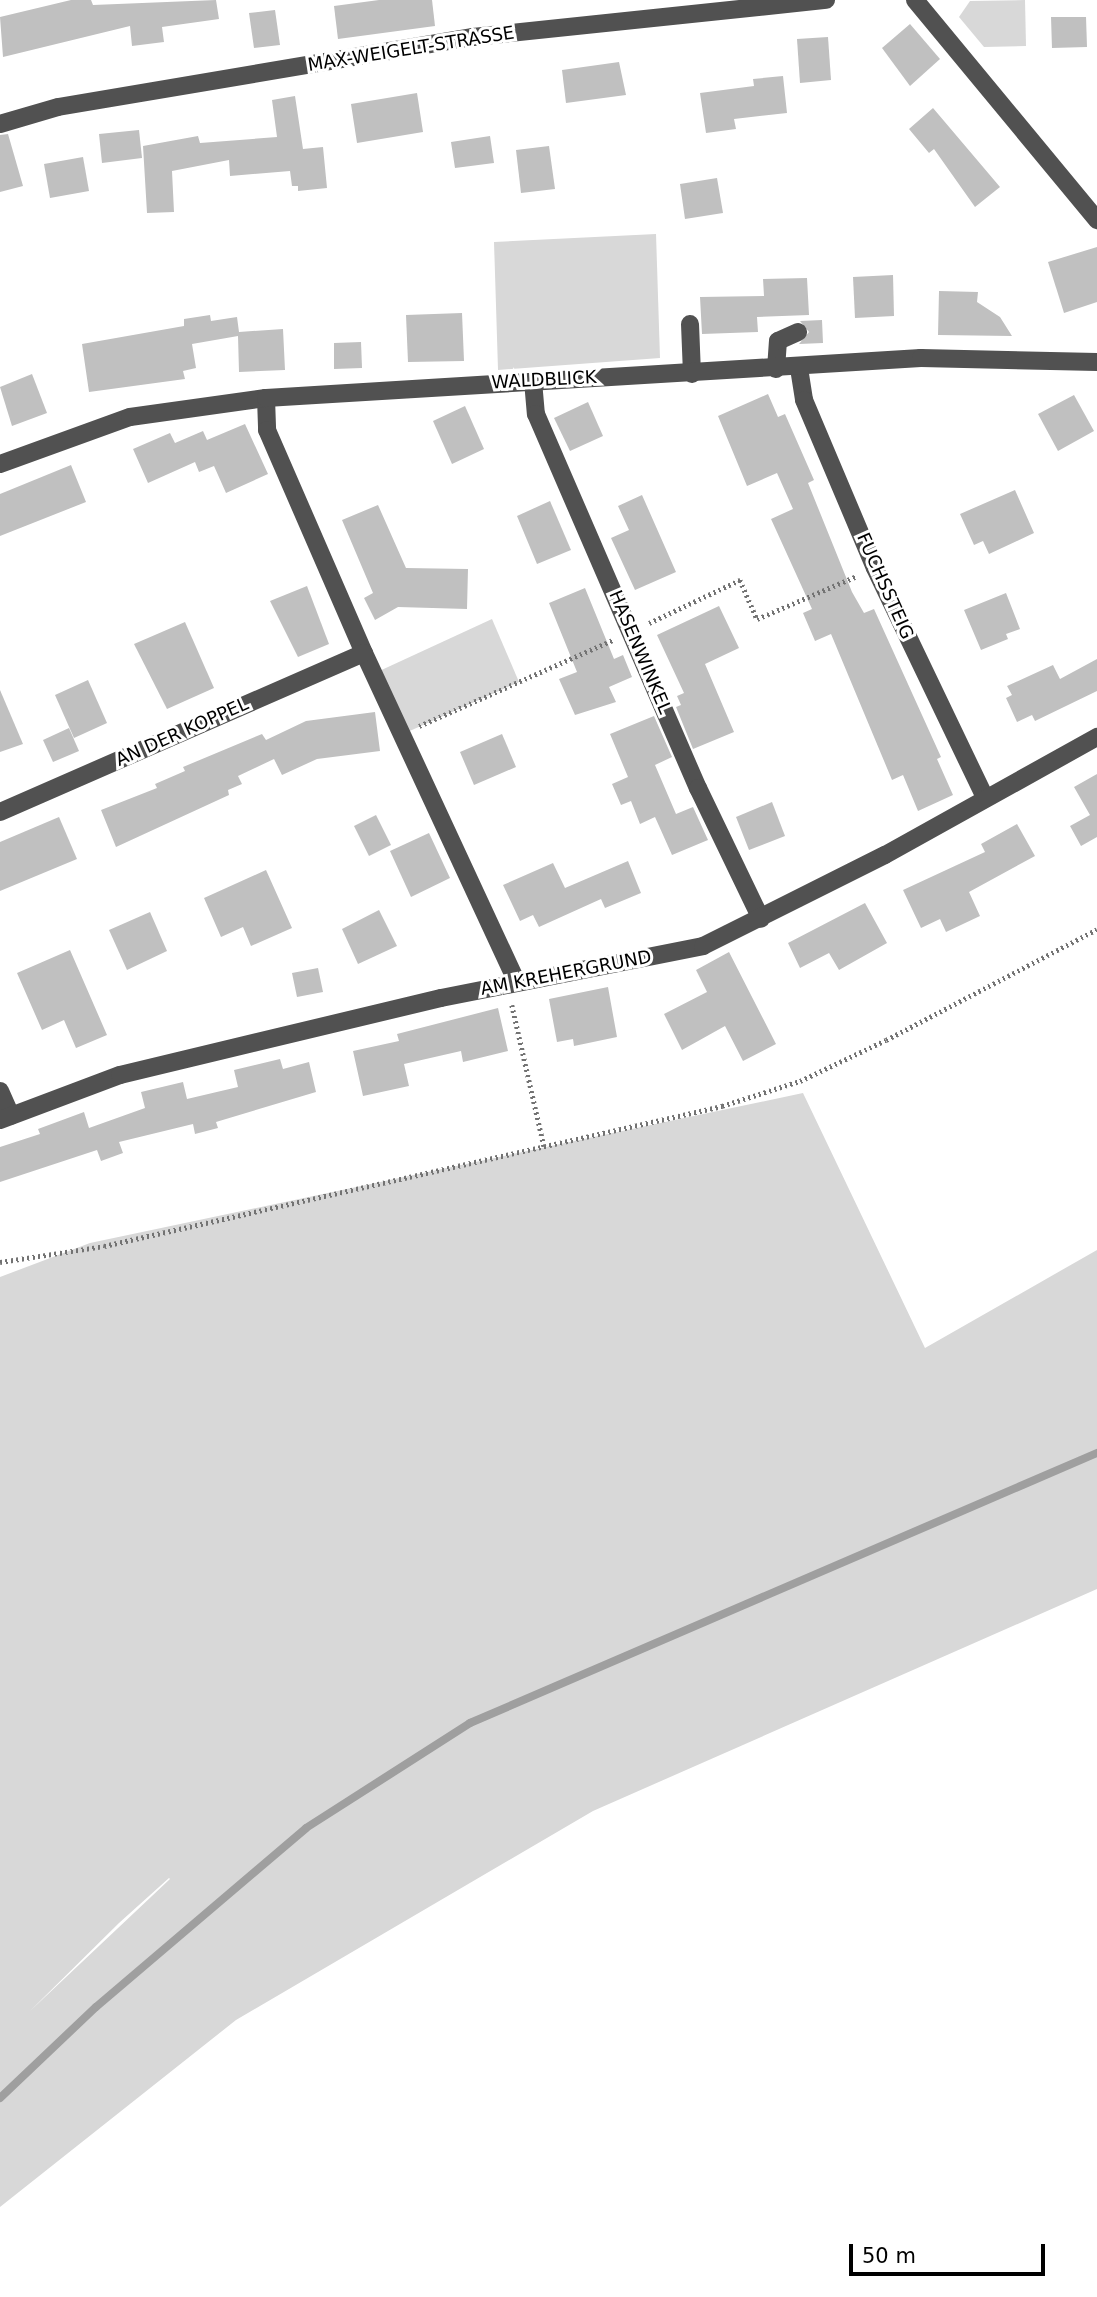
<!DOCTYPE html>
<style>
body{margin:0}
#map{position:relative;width:1097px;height:2297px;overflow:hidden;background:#fff;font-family:"DejaVu Sans",sans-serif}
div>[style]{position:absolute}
.green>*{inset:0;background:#d8d8d8}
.stream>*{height:8px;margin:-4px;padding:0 4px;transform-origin:4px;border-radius:4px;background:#9f9f9f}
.building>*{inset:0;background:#c0c0c0}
.path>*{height:4.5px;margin-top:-2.25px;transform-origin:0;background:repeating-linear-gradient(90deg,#737373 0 2px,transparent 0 5.5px)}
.minor>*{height:18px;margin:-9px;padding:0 9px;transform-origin:9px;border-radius:9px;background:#515151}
span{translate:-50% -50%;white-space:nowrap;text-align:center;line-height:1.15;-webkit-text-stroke:6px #fff;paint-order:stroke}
.street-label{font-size:18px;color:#000}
.scale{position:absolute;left:849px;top:2244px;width:196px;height:32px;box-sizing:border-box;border:4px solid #000;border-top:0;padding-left:9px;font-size:21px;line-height:24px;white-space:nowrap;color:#000;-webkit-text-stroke:5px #fff;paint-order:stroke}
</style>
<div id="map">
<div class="green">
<i style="clip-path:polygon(1025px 0,1026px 46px,984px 47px,959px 17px,970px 1px)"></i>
<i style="clip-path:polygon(656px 234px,660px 358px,498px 370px,494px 242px)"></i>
<i style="clip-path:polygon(492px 619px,519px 682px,403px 734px,375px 673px)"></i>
<i style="clip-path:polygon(evenodd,803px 1093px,925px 1348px,1097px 1250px,1097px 1589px,593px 1811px,236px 2020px,0 2207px,0 1277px,90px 1243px,803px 1093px,169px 1878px,170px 1879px,29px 2012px,119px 1923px,169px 1878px)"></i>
</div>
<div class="stream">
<i style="left:0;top:2098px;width:132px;rotate:-43.5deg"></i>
<i style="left:96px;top:2007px;width:276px;rotate:-40.4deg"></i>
<i style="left:306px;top:1828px;width:195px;rotate:-32.6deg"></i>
<i style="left:470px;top:1723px;width:683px;rotate:-23.3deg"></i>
</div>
<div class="building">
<i style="clip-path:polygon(71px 0,91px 0,93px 5px,216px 0,219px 19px,162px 27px,164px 42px,132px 46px,130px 26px,3px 57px,0 17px)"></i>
<i style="clip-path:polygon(379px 0,432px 0,435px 26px,338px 39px,334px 6px)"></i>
<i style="clip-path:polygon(275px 10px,280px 45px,254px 48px,249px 13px)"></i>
<i style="clip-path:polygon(1051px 17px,1086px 17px,1087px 47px,1052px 48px)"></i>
<i style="clip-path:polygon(910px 24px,940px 59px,910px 86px,882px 48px)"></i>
<i style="clip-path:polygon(828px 37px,831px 80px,800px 83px,797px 39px)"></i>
<i style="clip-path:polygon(619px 62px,626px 95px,566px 103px,562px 70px)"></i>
<i style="clip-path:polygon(783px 76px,787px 113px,734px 119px,736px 129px,706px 133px,700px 93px,754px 86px,753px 79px)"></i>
<i style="clip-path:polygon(417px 93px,423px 132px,357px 143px,351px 104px)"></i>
<i style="clip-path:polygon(295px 96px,303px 149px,323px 147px,327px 188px,298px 191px,298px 186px,292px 186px,290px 171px,230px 176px,229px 160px,172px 171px,174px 212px,147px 213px,143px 146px,198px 136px,200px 143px,277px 137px,272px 100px)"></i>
<i style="clip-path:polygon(933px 108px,1000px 187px,975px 207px,934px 149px,929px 153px,909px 129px)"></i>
<i style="clip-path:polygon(139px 130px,142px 158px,102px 163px,99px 134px)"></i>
<i style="clip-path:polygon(8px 134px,23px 186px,0 192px,0 135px)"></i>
<i style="clip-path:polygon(490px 136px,494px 163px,455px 168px,451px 142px)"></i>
<i style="clip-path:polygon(549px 146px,555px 189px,521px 193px,516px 150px)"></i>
<i style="clip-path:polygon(83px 157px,89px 191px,50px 198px,44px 164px)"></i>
<i style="clip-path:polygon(717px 178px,723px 213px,685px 219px,680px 184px)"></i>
<i style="clip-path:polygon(1097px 247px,1097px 302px,1064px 313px,1048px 262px)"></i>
<i style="clip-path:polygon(893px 275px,894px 316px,855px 318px,853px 277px)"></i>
<i style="clip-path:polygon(807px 278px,809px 315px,757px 317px,758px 332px,702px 334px,700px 297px,764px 296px,763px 279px)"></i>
<i style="clip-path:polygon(939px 291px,978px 292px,977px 302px,1000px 317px,1012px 336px,938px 335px)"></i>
<i style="clip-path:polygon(462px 313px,464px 361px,408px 362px,406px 315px)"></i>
<i style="clip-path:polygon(210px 315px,211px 321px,237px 317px,239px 332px,283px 329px,285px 370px,239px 372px,238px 336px,192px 344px,196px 368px,183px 371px,185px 379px,89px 392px,82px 344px,184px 326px,184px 319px)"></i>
<i style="clip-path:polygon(822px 320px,823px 343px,799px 344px,809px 332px,800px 321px)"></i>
<i style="clip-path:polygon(361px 342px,362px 368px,334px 369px,334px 343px)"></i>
<i style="clip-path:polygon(32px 374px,47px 413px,12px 426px,0 387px)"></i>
<i style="clip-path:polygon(768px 394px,778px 417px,785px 414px,814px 480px,808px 483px,852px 592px,864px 613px,874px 609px,941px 757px,937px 759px,953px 795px,918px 811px,903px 775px,892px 780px,831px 634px,815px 641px,803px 613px,812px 609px,771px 519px,793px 509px,777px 473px,747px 486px,718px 416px)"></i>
<i style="clip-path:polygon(1074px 395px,1094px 431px,1058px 451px,1038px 414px)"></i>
<i style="clip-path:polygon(588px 402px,603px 436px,570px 451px,554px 418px)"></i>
<i style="clip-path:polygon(465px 406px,484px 449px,452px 464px,433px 421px)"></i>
<i style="clip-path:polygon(245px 424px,268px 474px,226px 493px,214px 466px,199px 472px,195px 462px,148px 483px,133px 449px,170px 433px,175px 443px,203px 431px,207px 440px)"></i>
<i style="clip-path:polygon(71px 465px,86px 502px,0 536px,0 494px)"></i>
<i style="clip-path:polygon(1015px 490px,1034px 533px,989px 554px,983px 541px,974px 545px,960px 514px)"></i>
<i style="clip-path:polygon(642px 495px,676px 572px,635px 590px,611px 538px,629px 530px,618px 506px)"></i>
<i style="clip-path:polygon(550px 501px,571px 550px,537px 564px,517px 516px)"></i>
<i style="clip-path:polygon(378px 505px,406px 568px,468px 569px,467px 609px,398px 607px,375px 620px,364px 598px,373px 593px,342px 520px)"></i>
<i style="clip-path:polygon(307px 586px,329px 644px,298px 657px,270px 601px)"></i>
<i style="clip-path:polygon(585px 588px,614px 659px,623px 655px,632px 677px,609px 687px,616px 702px,575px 715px,559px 679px,577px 672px,549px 603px)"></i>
<i style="clip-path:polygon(1006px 593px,1020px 629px,1006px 634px,1008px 639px,981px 650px,964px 610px)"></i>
<i style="clip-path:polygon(719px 606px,739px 648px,705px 664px,734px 732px,693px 749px,676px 707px,681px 705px,677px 696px,684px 693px,657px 635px)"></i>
<i style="clip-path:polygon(185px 622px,214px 688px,167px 709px,134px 644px)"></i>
<i style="clip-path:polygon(1097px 659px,1097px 691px,1035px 721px,1032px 715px,1017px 722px,1006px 698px,1012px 695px,1007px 686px,1053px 665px,1060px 679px)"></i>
<i style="clip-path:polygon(88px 680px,107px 723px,74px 738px,55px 695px)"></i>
<i style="clip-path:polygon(0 690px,23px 744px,0 752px)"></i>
<i style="clip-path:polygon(375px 712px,380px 751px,317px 759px,282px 775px,274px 759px,238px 776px,242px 784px,228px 790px,229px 795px,116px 847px,101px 810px,157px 788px,155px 784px,185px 771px,183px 767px,262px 734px,266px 740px,306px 721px)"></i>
<i style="clip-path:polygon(654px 716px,672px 757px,655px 765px,676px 814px,693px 807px,708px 840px,672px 855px,655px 817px,640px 824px,631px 801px,621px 805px,612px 784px,628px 777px,610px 734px)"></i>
<i style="clip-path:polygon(69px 728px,79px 751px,53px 762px,43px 740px)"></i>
<i style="clip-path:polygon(502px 734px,516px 767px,474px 785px,460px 752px)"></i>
<i style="clip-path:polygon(1097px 774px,1097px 837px,1081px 846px,1070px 826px,1090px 815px,1074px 787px)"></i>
<i style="clip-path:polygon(772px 802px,785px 836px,749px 850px,736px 817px)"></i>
<i style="clip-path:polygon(376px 815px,391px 845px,369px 856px,354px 826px)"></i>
<i style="clip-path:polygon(59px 817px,77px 859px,0 891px,0 842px)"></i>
<i style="clip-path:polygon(1017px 824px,1035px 856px,969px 892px,980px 916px,946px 932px,940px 919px,921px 928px,903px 890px,985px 852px,981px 844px)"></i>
<i style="clip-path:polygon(429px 833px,450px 878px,411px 897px,390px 851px)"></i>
<i style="clip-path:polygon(628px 861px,641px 893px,605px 908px,601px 899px,539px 927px,533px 915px,520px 921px,503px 885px,553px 863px,565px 888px)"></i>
<i style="clip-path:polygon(266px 870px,292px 928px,251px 946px,243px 927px,221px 937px,204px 898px)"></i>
<i style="clip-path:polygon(865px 903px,887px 943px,839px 970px,829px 953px,800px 968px,788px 943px)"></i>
<i style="clip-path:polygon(379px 910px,397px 946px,358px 964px,342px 929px)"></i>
<i style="clip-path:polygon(150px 912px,167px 951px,127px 970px,109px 930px)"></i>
<i style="clip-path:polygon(70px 950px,107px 1035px,76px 1048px,64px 1020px,42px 1030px,17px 973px)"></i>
<i style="clip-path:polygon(729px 952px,776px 1044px,743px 1061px,725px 1026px,682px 1050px,664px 1014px,707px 992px,696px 970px)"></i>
<i style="clip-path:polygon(318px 968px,323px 992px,297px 997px,292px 973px)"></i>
<i style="clip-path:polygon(608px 987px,617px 1037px,574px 1046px,573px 1039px,557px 1042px,549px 999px)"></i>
<i style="clip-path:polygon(498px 1008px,508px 1051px,463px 1062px,461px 1051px,404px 1064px,409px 1086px,363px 1096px,353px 1051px,399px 1041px,397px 1034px)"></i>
<i style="clip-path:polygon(280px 1059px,283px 1069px,309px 1062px,316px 1092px,216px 1122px,218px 1128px,195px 1134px,193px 1124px,119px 1142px,123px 1153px,101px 1161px,97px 1150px,0 1182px,0 1147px,40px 1134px,38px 1129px,84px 1112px,89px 1128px,145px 1108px,141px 1092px,183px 1082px,187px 1099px,238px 1087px,234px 1070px)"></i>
</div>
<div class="path">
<i style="left:649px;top:623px;width:101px;rotate:-25.3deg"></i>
<i style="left:740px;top:580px;width:43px;rotate:66.4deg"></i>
<i style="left:757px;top:619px;width:109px;rotate:-23.3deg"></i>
<i style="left:419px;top:726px;width:212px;rotate:-23.9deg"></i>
<i style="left:512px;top:1005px;width:145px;rotate:77.2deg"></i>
<i style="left:0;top:1262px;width:105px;rotate:-8.7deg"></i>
<i style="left:104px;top:1246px;width:634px;rotate:-12.76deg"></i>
<i style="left:722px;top:1106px;width:82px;rotate:-17.8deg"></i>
<i style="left:800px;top:1081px;width:95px;rotate:-25.5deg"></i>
<i style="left:886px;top:1040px;width:238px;rotate:-27.7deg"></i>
</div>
<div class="minor">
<i style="left:915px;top:0;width:286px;rotate:50.4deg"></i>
<i style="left:0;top:124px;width:60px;rotate:-16.3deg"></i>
<i style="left:58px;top:107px;width:421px;rotate:-9.6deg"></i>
<i style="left:473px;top:37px;width:355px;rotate:-6deg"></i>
<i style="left:690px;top:324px;width:50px;rotate:87.7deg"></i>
<i style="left:799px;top:368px;width:32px;rotate:81deg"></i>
<i style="left:804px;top:400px;width:182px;rotate:67.1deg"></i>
<i style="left:875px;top:568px;width:255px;rotate:64.4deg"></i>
<i style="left:776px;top:369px;width:28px;rotate:-86deg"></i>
<i style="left:778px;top:341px;width:22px;rotate:-24deg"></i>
<i style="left:533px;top:381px;width:33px;rotate:85deg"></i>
<i style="left:536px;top:414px;width:408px;rotate:66.6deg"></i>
<i style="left:698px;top:788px;width:145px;rotate:64.3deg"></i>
<i style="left:266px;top:398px;width:32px;rotate:88deg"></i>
<i style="left:267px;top:430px;width:243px;rotate:66.5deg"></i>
<i style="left:364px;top:653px;width:363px;rotate:65.1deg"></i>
<i style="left:0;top:464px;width:138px;rotate:-19.9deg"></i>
<i style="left:130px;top:417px;width:137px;rotate:-8deg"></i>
<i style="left:266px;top:398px;width:656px;rotate:-3.49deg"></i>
<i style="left:921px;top:358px;width:176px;rotate:1.3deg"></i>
<i style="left:0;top:812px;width:397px;rotate:-23.6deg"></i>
<i style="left:0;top:1091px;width:27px;rotate:66deg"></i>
<i style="left:0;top:1120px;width:128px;rotate:-20.6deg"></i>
<i style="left:120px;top:1075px;width:330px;rotate:-13.5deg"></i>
<i style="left:441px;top:998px;width:267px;rotate:-11.2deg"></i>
<i style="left:703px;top:946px;width:203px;rotate:-26.6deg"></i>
<i style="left:885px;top:855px;width:243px;rotate:-29.1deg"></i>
</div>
<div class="street-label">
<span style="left:411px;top:49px;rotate:-9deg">MAX-WEIGELT-STRASSE</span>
<span style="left:544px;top:380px;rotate:-3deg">WALDBLICK</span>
<span style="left:885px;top:586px;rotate:66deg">FUCHSSTEIG</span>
<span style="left:640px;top:652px;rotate:67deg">HASENWINKEL</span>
<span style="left:182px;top:732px;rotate:-24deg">AN DER KOPPEL</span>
<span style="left:566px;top:973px;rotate:-11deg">AM KREHERGRUND</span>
</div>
<div class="scale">50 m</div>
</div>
